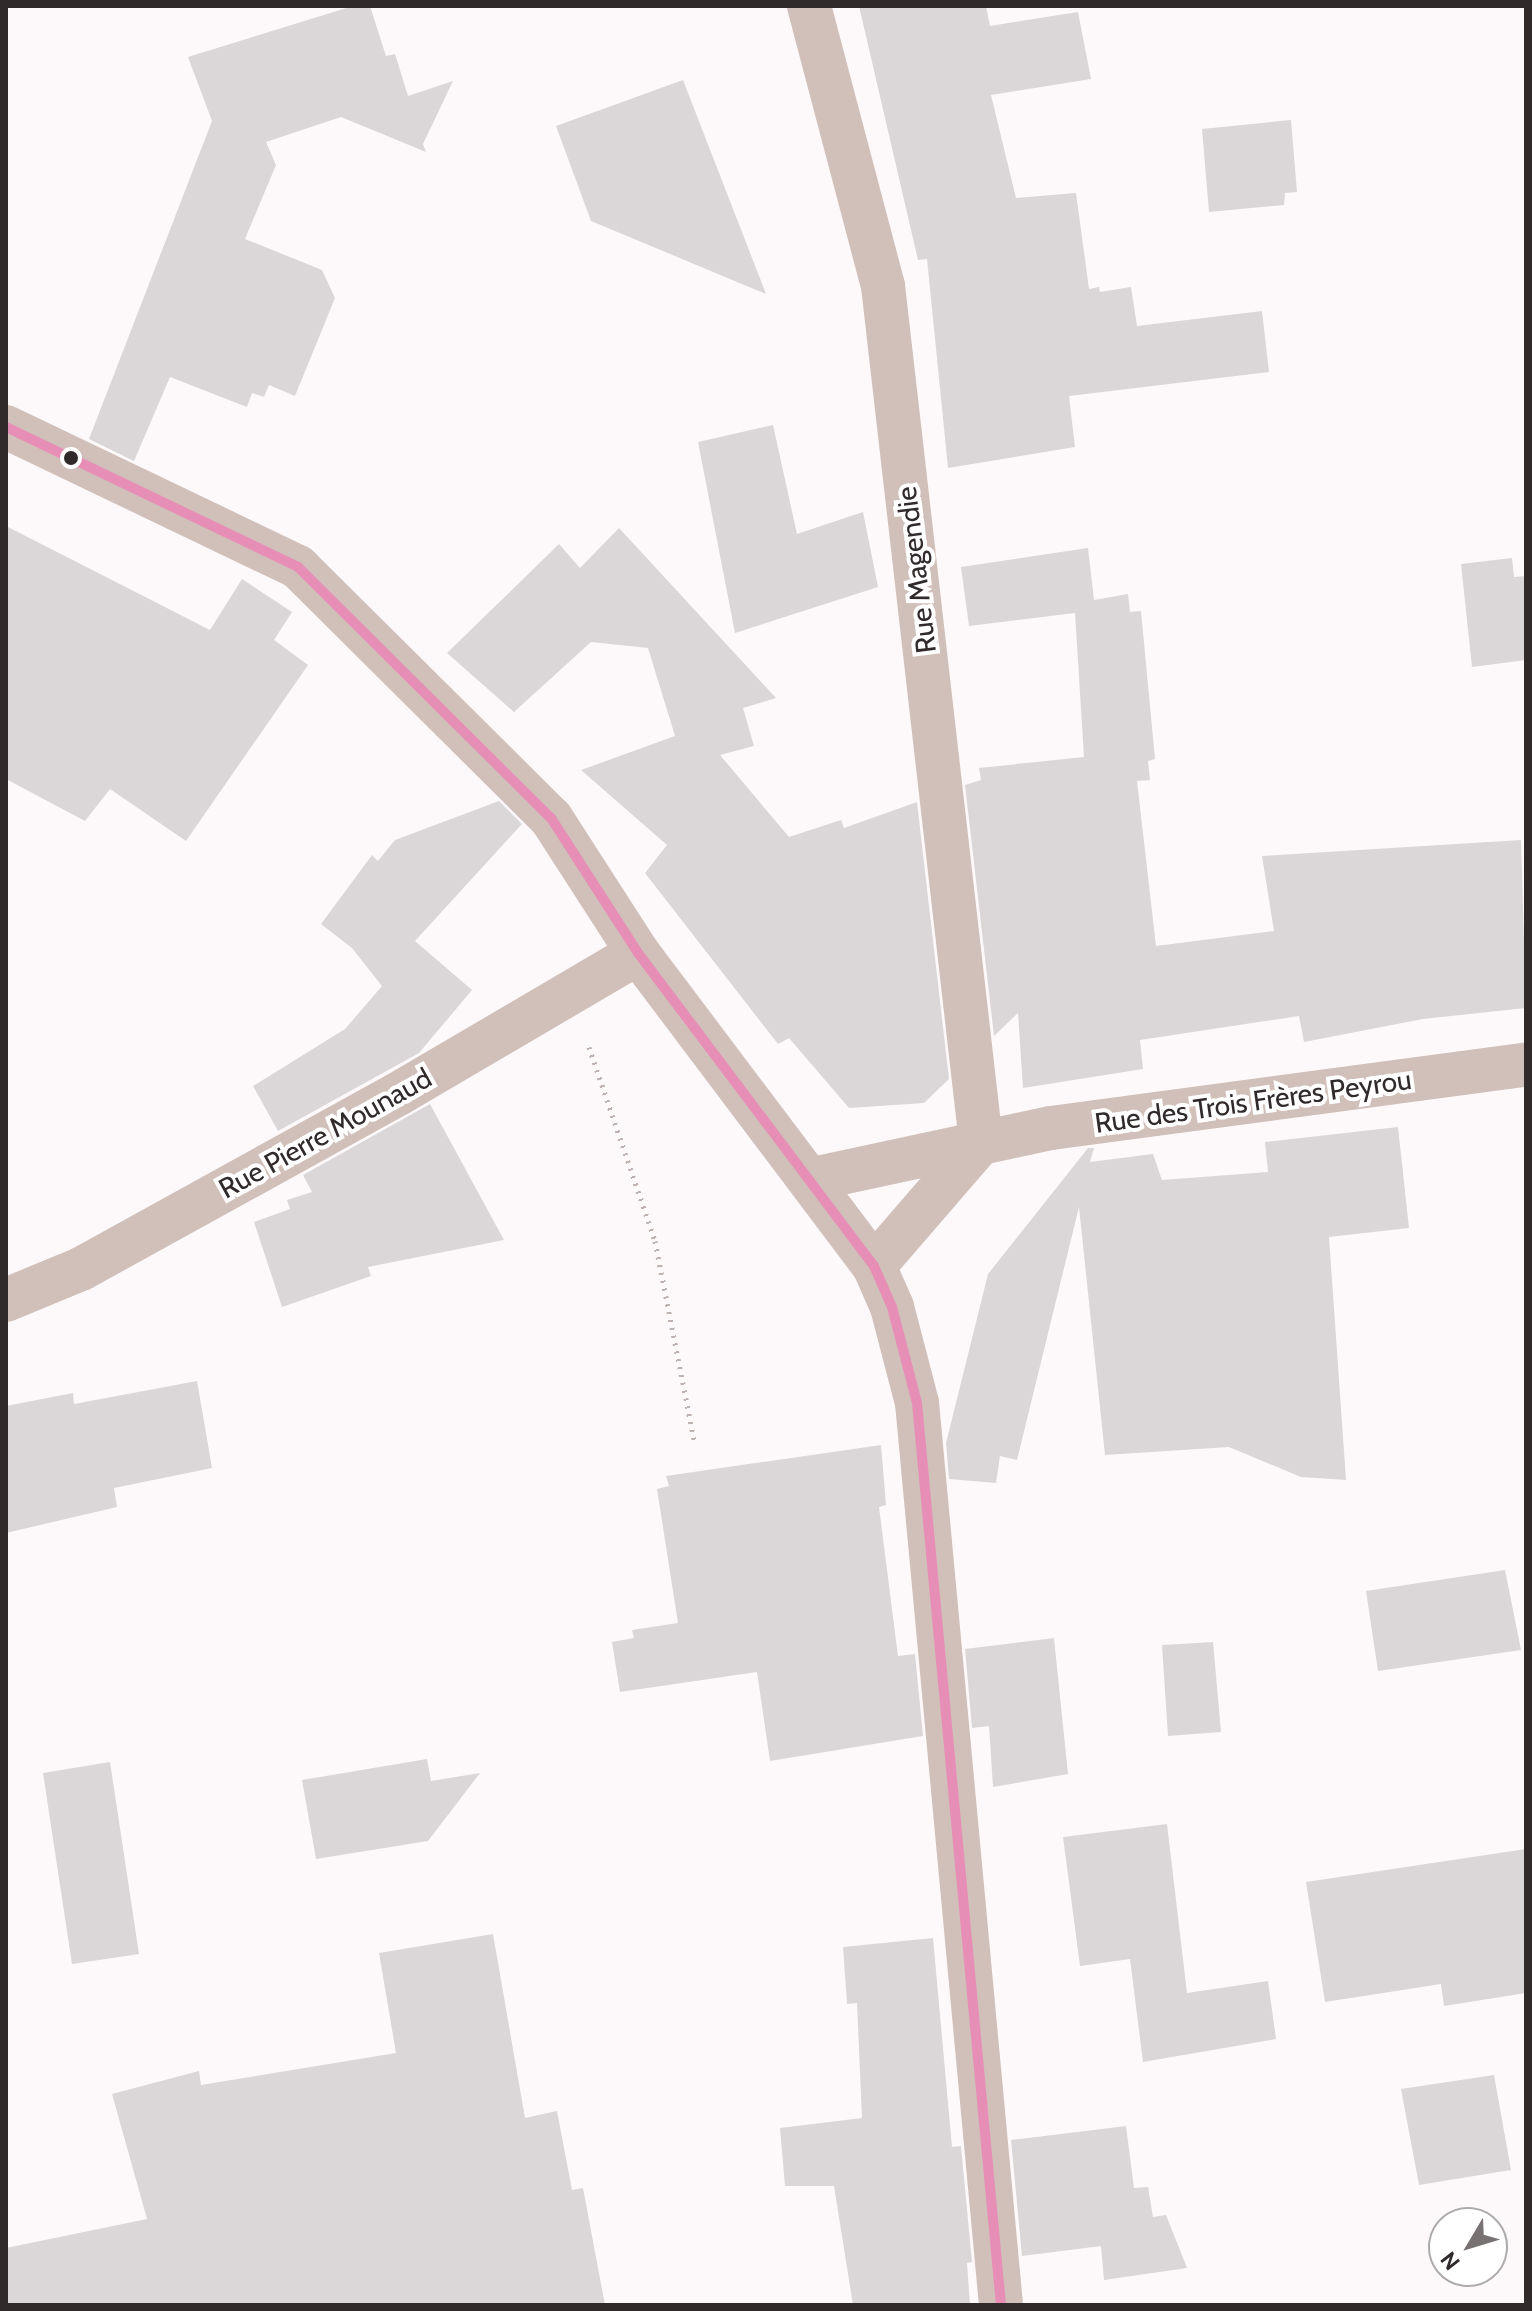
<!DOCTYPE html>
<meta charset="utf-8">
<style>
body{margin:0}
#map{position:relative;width:1532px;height:2311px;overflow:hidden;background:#fdf9fa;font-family:Cabin,sans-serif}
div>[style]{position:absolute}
.building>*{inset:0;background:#dbd6d8}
.path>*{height:5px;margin-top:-2.5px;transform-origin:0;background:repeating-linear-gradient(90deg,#beb2b0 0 2px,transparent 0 8px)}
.minor>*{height:44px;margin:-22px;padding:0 22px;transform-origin:22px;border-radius:22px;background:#d1bfba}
.bus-1>*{height:10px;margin:-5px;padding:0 5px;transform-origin:5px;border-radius:5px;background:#e78eb6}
.dots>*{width:22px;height:22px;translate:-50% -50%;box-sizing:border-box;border:4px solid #fff;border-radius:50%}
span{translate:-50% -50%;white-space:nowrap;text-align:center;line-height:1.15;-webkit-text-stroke:8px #fff;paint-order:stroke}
.street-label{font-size:28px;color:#302a2b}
.frame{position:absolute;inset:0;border:8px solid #302a2b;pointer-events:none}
.north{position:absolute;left:1428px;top:2207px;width:80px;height:80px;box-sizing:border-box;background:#fff;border:2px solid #acaaaa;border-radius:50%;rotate:232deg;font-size:22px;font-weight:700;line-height:32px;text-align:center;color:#302a2b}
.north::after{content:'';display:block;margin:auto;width:28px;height:36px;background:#787273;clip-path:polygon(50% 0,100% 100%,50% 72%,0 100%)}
</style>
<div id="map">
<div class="building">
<i style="clip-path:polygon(353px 6px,370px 6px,386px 56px,395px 54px,408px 96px,453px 81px,423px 144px,426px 152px,341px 117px,266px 142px,276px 165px,245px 239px,322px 270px,335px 298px,295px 396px,269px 385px,264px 397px,252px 393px,247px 407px,170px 377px,134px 461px,89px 439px,212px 121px,188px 57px)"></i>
<i style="clip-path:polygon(859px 6px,986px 6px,990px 26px,1078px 12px,1091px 79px,991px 95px,1016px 198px,1076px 193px,1089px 289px,1099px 287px,1100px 292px,1131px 287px,1137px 326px,1262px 311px,1269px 372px,1069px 396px,1075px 447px,948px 468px,927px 259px,918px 260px)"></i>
<i style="clip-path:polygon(683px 80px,766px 294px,591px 221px,556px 126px)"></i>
<i style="clip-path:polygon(1291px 120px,1297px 192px,1285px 193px,1284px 205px,1209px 212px,1202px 129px)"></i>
<i style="clip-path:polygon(773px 425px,797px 534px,863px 512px,878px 587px,735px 633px,698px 442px)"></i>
<i style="clip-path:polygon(6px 526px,210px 630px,242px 579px,292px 612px,274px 640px,308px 665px,186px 841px,110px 789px,85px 821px,6px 779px)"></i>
<i style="clip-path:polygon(619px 528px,776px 698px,743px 708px,754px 746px,720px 755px,789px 837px,841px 820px,844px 828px,917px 802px,949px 1079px,924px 1103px,849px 1108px,789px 1038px,778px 1044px,645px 873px,667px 845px,581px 770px,675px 736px,648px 648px,591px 642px,514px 712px,447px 653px,559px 544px,580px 568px)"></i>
<i style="clip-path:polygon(1088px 548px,1094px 600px,1128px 594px,1130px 612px,1141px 611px,1155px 759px,1148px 761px,1150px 780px,1137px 781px,1156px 946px,1274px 931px,1262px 856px,1521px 840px,1526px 1008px,1423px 1019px,1304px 1042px,1299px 1016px,1140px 1040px,1143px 1069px,1023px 1088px,1018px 1013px,994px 1036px,965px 785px,981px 780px,979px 768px,1084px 757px,1075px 613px,969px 626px,961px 567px)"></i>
<i style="clip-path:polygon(1512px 558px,1514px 577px,1526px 576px,1526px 660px,1472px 667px,1461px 564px)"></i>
<i style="clip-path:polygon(499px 801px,522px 824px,415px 941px,472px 990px,419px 1053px,278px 1131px,253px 1086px,345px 1029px,382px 986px,352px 948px,321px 924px,372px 855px,378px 861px,395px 840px)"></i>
<i style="clip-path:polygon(430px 1104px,504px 1240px,368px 1267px,371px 1276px,282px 1307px,254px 1222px,290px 1209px,287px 1200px,312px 1192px,303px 1175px)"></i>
<i style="clip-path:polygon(1398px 1127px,1409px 1228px,1329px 1237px,1346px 1480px,1301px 1477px,1229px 1447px,1105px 1455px,1079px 1207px,1017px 1460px,1000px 1456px,996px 1483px,949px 1479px,946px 1443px,988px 1274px,1088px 1148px,1094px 1148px,1090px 1162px,1153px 1154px,1162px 1180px,1268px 1172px,1265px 1142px)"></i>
<i style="clip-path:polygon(197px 1381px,212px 1468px,114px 1488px,117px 1507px,6px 1533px,6px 1406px,73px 1393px,74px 1404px)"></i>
<i style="clip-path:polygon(881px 1445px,886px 1505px,879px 1507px,898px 1656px,915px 1654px,923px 1736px,770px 1761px,757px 1672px,620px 1692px,612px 1642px,634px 1638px,632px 1630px,678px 1623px,657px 1489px,669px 1486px,666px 1476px)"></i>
<i style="clip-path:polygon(1505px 1570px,1521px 1650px,1378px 1671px,1366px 1591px)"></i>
<i style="clip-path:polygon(1054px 1638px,1068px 1774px,993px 1787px,989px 1726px,972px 1728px,965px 1649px)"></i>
<i style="clip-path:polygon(1213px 1642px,1221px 1732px,1168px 1736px,1162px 1645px)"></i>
<i style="clip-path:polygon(427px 1759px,431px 1781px,480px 1773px,428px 1841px,316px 1859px,302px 1780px)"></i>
<i style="clip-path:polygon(110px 1762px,139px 1954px,72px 1964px,43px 1773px)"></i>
<i style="clip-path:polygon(1167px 1824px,1187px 1993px,1268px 1981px,1276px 2039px,1143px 2062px,1130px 1959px,1080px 1966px,1063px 1837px)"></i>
<i style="clip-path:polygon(1526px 1849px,1526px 1993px,1444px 2006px,1441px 1984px,1325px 2002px,1306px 1882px)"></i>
<i style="clip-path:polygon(493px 1934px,525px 2118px,557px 2111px,572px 2190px,583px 2188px,605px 2305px,6px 2305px,6px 2248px,147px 2219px,112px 2094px,199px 2071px,201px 2085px,396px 2053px,379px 1953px)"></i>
<i style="clip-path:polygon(933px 1938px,952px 2147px,961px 2146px,972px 2262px,967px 2263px,970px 2305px,853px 2305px,834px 2186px,785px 2186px,780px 2128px,862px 2118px,857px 2003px,847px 2004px,843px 1947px)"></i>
<i style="clip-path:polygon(1494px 2075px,1511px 2170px,1419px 2185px,1401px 2089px)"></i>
<i style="clip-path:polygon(1126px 2126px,1134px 2188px,1148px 2187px,1153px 2217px,1166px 2215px,1187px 2268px,1104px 2280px,1101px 2246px,1022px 2256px,1011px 2140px)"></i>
</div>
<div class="path">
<i style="left:589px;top:1047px;width:205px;rotate:71.2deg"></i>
<i style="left:655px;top:1241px;width:207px;rotate:78.9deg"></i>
</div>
<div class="minor">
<i style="left:809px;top:6px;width:290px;rotate:75.2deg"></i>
<i style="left:883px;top:286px;width:862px;rotate:83.47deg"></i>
<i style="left:6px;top:427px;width:324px;rotate:25.6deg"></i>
<i style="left:298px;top:567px;width:356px;rotate:44.8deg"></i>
<i style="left:551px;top:818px;width:161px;rotate:57.2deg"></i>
<i style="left:638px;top:953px;width:392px;rotate:53deg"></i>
<i style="left:874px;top:1266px;width:45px;rotate:66.3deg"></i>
<i style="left:892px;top:1307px;width:99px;rotate:75.4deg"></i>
<i style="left:917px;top:1403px;width:906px;rotate:84.68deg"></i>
<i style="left:813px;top:1179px;width:243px;rotate:-12.1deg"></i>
<i style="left:1051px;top:1128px;width:479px;rotate:-7.6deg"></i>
<i style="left:874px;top:1266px;width:164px;rotate:-49.2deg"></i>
<i style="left:6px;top:1300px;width:81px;rotate:-22.5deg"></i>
<i style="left:81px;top:1269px;width:362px;rotate:-28.9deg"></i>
<i style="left:398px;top:1094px;width:278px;rotate:-30.4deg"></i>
</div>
<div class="bus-1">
<i style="left:6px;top:427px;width:324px;rotate:25.6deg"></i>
<i style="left:298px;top:567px;width:356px;rotate:44.8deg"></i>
<i style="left:551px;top:818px;width:161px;rotate:57.2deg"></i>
<i style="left:638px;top:953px;width:392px;rotate:53deg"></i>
<i style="left:874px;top:1266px;width:45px;rotate:66.3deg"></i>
<i style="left:892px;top:1307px;width:99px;rotate:75.4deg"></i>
<i style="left:917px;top:1403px;width:906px;rotate:84.68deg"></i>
</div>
<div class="dots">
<i style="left:71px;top:458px;background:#302a2b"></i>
</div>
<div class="street-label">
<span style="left:916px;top:570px;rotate:-97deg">Rue Magendie</span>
<span style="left:1253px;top:1101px;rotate:-8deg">Rue des Trois Frères Peyrou</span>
<span style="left:325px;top:1133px;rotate:-29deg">Rue Pierre Mounaud</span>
</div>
<div class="frame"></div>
<div class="north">N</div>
</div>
